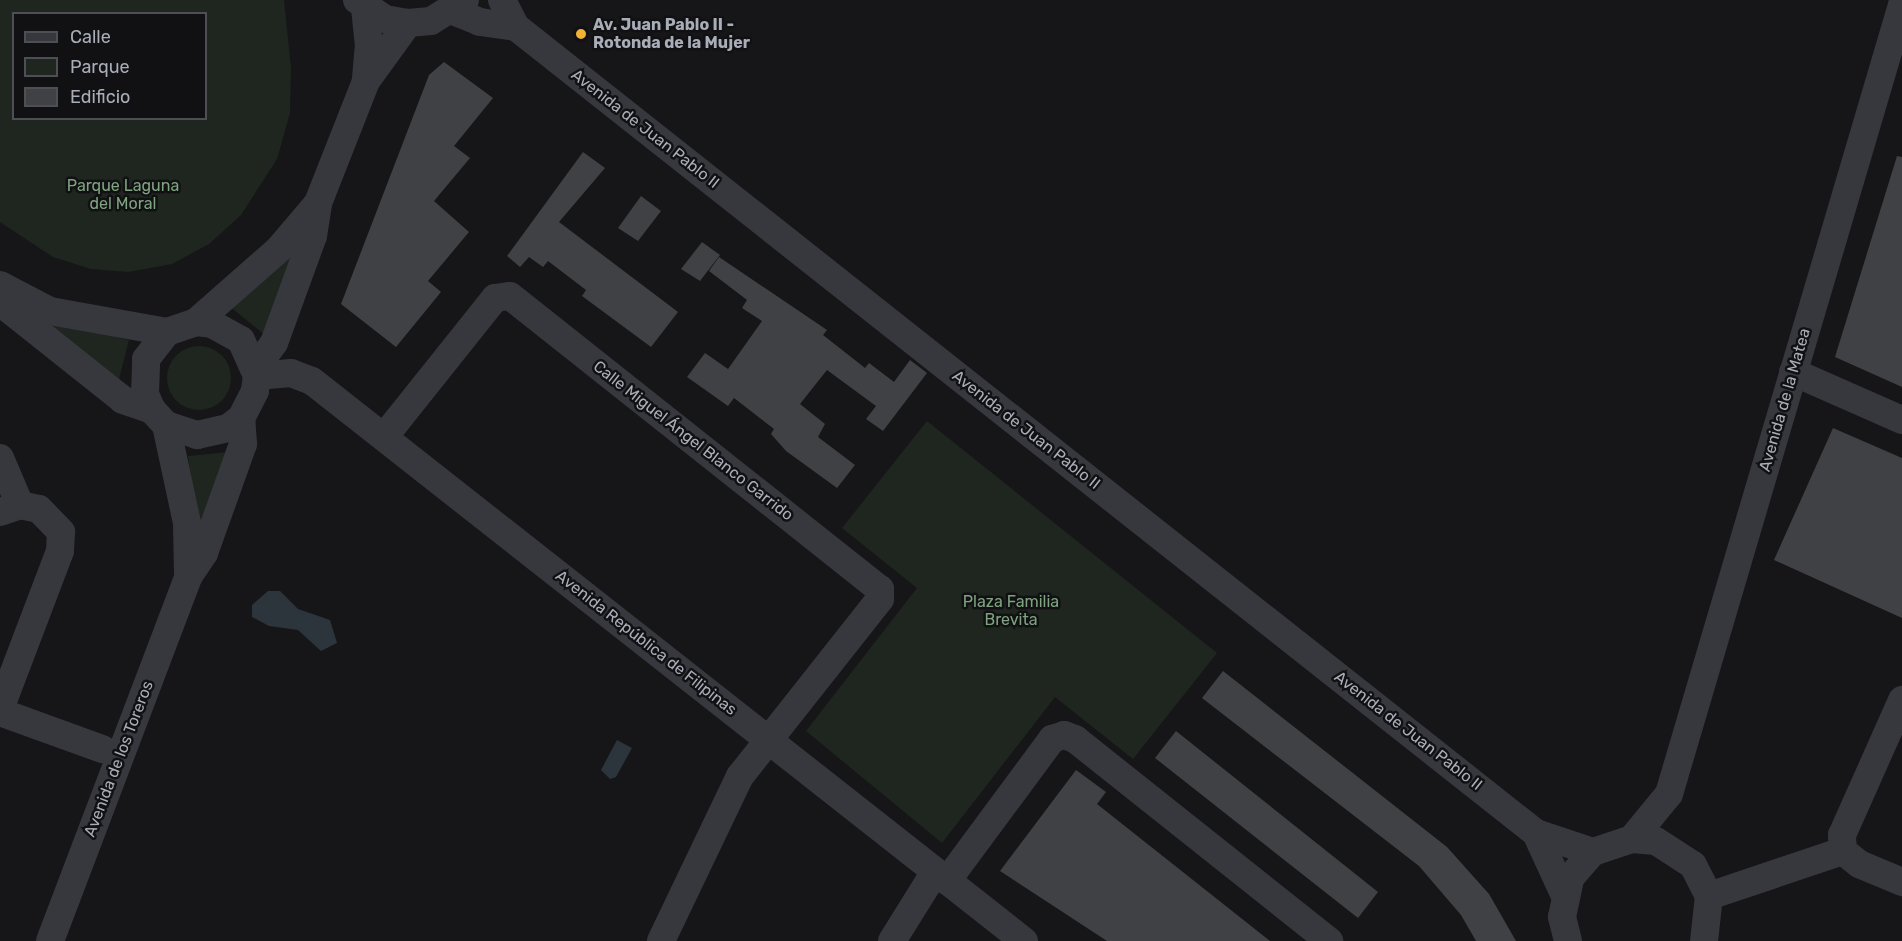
<!DOCTYPE html>
<meta charset="utf-8">
<style>
body{margin:0}
#map{position:relative;width:1902px;height:941px;overflow:hidden;background:#161618;font-family:Rubik,sans-serif}
div>[style]{position:absolute}
.green>*{inset:0;background:#1e261f}
.round{border-radius:50%}
.water>*{inset:0;background:#2c353c}
.building>*{inset:0;background:#404145}
.minor>*{height:28px;margin:-14px;padding:0 14px;transform-origin:14px;border-radius:14px;background:#37383d}
.dots>*{width:16px;height:16px;translate:-50% -50%;box-sizing:border-box;border:3px solid #111113;border-radius:50%}
span{translate:-50% -50%;white-space:nowrap;text-align:center;line-height:1.15;-webkit-text-stroke:5px #111113;paint-order:stroke}
.poi-label{font-size:16px;color:#a8adb8;font-weight:700}
.left{translate:0 -50%;text-align:left}
.street-label{font-size:16px;color:#a8adb8}
.park-label{font-size:16px;color:#7fa381}
.legend{position:absolute;left:12px;top:12px;width:195px;height:108px;box-sizing:border-box;background:#111113;border:2px solid #4d4f55;margin:0;padding:8px 10px;list-style:none;font-size:18px;color:#a8adb8}
.legend li{display:flex;align-items:center;gap:12px;height:30px}
.legend b{width:30px;border:2px solid #4d4f55}
</style>
<div id="map">
<div class="green">
<i style="clip-path:polygon(evenodd,0 0,284px 0,291px 68px,290px 113px,277px 159px,241px 215px,209px 244px,172px 264px,128px 272px,91px 269px,53px 257px,0 222px,0 0,14px 14px,206px 14px,206px 118px,14px 118px,14px 14px)"></i>
<i style="clip-path:polygon(290px 256px,292px 258px,265px 335px,228px 305px)"></i>
<i style="clip-path:polygon(53px 322px,129px 340px,119px 379px,49px 324px)"></i>
<i class="round" style="left:167px;top:346px;width:64px;height:64px"></i>
<i style="clip-path:polygon(927px 421px,1217px 653px,1133px 759px,1055px 697px,942px 843px,806px 731px,917px 588px,842px 528px)"></i>
<i style="clip-path:polygon(229px 452px,202px 524px,197px 524px,188px 456px)"></i>
</div>
<div class="water">
<i style="clip-path:polygon(268px 591px,280px 591px,298px 609px,330px 620px,337px 643px,321px 651px,298px 630px,269px 626px,252px 617px,252px 605px)"></i>
<i style="clip-path:polygon(617px 740px,632px 748px,616px 777px,610px 779px,601px 770px)"></i>
</div>
<div class="building">
<i style="clip-path:polygon(444px 62px,493px 98px,454px 146px,470px 158px,434px 201px,469px 232px,428px 281px,441px 292px,396px 347px,341px 304px,429px 75px)"></i>
<i style="clip-path:polygon(583px 152px,605px 168px,559px 222px,678px 312px,651px 347px,582px 296px,586px 290px,548px 261px,543px 267px,529px 257px,520px 267px,507px 256px)"></i>
<i style="clip-path:polygon(1897px 156px,1902px 157px,1902px 387px,1835px 357px)"></i>
<i style="clip-path:polygon(641px 196px,661px 211px,638px 241px,618px 228px)"></i>
<i style="clip-path:polygon(702px 242px,720px 255px,700px 281px,681px 269px)"></i>
<i style="clip-path:polygon(719px 257px,827px 330px,823px 335px,865px 368px,869px 363px,894px 382px,910px 360px,927px 373px,883px 431px,866px 419px,876px 406px,827px 370px,800px 404px,825px 424px,818px 437px,855px 465px,837px 488px,786px 451px,771px 434px,774px 429px,734px 398px,728px 406px,687px 377px,705px 353px,728px 369px,762px 321px,742px 308px,747px 300px,709px 271px)"></i>
<i style="clip-path:polygon(1833px 428px,1902px 458px,1902px 618px,1774px 560px)"></i>
<i style="clip-path:polygon(1223px 671px,1447px 847px,1489px 894px,1516px 941px,1476px 941px,1461px 915px,1419px 866px,1202px 698px)"></i>
<i style="clip-path:polygon(1176px 731px,1378px 892px,1358px 918px,1155px 758px)"></i>
<i style="clip-path:polygon(1076px 770px,1106px 792px,1097px 804px,1270px 941px,1107px 941px,1000px 871px)"></i>
</div>
<div class="minor">
<i style="left:357px;top:0;width:34px;rotate:34deg"></i>
<i style="left:385px;top:19px;width:23px;rotate:10deg"></i>
<i style="left:408px;top:23px;width:23px;rotate:-5deg"></i>
<i style="left:431px;top:21px;width:40px;rotate:-32deg"></i>
<i style="left:502px;top:0;width:30px;rotate:63deg"></i>
<i style="left:516px;top:27px;width:1300px;rotate:38.32deg"></i>
<i style="left:1536px;top:833px;width:60px;rotate:18.4deg"></i>
<i style="left:365px;top:8px;width:36px;rotate:84deg"></i>
<i style="left:369px;top:44px;width:37px;rotate:95deg"></i>
<i style="left:453px;top:11px;width:29px;rotate:22deg"></i>
<i style="left:480px;top:22px;width:36px;rotate:8deg"></i>
<i style="left:0;top:285px;width:56px;rotate:27.5deg"></i>
<i style="left:50px;top:311px;width:119px;rotate:10.2deg"></i>
<i style="left:0;top:302px;width:157px;rotate:38.5deg"></i>
<i style="left:123px;top:400px;width:31px;rotate:19deg"></i>
<i style="left:196px;top:322px;width:16px;rotate:7deg"></i>
<i style="left:212px;top:324px;width:33px;rotate:29deg"></i>
<i style="left:241px;top:340px;width:39px;rotate:66deg"></i>
<i style="left:257px;top:376px;width:15px;rotate:98deg"></i>
<i style="left:255px;top:391px;width:30px;rotate:117deg"></i>
<i style="left:241px;top:418px;width:16px;rotate:142deg"></i>
<i style="left:228px;top:428px;width:32px;rotate:167deg"></i>
<i style="left:197px;top:435px;width:33px;rotate:-162deg"></i>
<i style="left:166px;top:425px;width:21px;rotate:-133deg"></i>
<i style="left:152px;top:410px;width:17px;rotate:-114deg"></i>
<i style="left:145px;top:394px;width:35px;rotate:-88deg"></i>
<i style="left:146px;top:359px;width:34px;rotate:-52deg"></i>
<i style="left:167px;top:332px;width:31px;rotate:-19deg"></i>
<i style="left:196px;top:322px;width:111px;rotate:-41.3deg"></i>
<i style="left:279px;top:249px;width:60px;rotate:-49.7deg"></i>
<i style="left:255px;top:369px;width:32px;rotate:-54deg"></i>
<i style="left:274px;top:343px;width:114px;rotate:-70deg"></i>
<i style="left:313px;top:236px;width:33px;rotate:-81deg"></i>
<i style="left:318px;top:203px;width:131px;rotate:-68.5deg"></i>
<i style="left:366px;top:81px;width:72px;rotate:-54.1deg"></i>
<i style="left:1793px;top:372px;width:119px;rotate:23.8deg"></i>
<i style="left:257px;top:376px;width:34px;rotate:-5deg"></i>
<i style="left:291px;top:373px;width:22px;rotate:21deg"></i>
<i style="left:312px;top:381px;width:906px;rotate:38.19deg"></i>
<i style="left:166px;top:425px;width:100px;rotate:77.9deg"></i>
<i style="left:187px;top:523px;width:53px;rotate:88.9deg"></i>
<i style="left:384px;top:437px;width:178px;rotate:-51.4deg"></i>
<i style="left:495px;top:298px;width:15px;rotate:-8deg"></i>
<i style="left:510px;top:296px;width:472px;rotate:38.4deg"></i>
<i style="left:880px;top:589px;width:10px;rotate:90deg"></i>
<i style="left:880px;top:599px;width:226px;rotate:128.3deg"></i>
<i style="left:740px;top:776px;width:183px;rotate:115.6deg"></i>
<i style="left:0;top:458px;width:51px;rotate:66.9deg"></i>
<i style="left:0;top:512px;width:21px;rotate:-19deg"></i>
<i style="left:20px;top:505px;width:19px;rotate:12deg"></i>
<i style="left:39px;top:509px;width:32px;rotate:46deg"></i>
<i style="left:61px;top:532px;width:19px;rotate:93deg"></i>
<i style="left:60px;top:551px;width:169px;rotate:110.8deg"></i>
<i style="left:0;top:712px;width:109px;rotate:19.9deg"></i>
<i style="left:1536px;top:833px;width:67px;rotate:65.3deg"></i>
<i style="left:1632px;top:839px;width:58px;rotate:-50.6deg"></i>
<i style="left:1669px;top:794px;width:823px;rotate:-73.55deg"></i>
<i style="left:1843px;top:851px;width:16px;rotate:-94deg"></i>
<i style="left:1842px;top:835px;width:148px;rotate:-66deg"></i>
<i style="left:1843px;top:851px;width:21px;rotate:39deg"></i>
<i style="left:1859px;top:864px;width:47px;rotate:22.7deg"></i>
<i style="left:947px;top:881px;width:177px;rotate:-53.5deg"></i>
<i style="left:1052px;top:739px;width:13px;rotate:-18deg"></i>
<i style="left:1064px;top:735px;width:12px;rotate:20deg"></i>
<i style="left:1075px;top:739px;width:325px;rotate:38.5deg"></i>
<i style="left:1709px;top:896px;width:141px;rotate:-18.6deg"></i>
<i style="left:50px;top:941px;width:389px;rotate:-69.2deg"></i>
<i style="left:188px;top:577px;width:29px;rotate:-56deg"></i>
<i style="left:204px;top:553px;width:116px;rotate:-70.3deg"></i>
<i style="left:243px;top:444px;width:26px;rotate:-94deg"></i>
<i style="left:892px;top:941px;width:81px;rotate:-58.1deg"></i>
<i style="left:1568px;top:941px;width:25px;rotate:-104deg"></i>
<i style="left:1562px;top:917px;width:40px;rotate:-78deg"></i>
<i style="left:1570px;top:878px;width:35px;rotate:-49deg"></i>
<i style="left:1593px;top:852px;width:41px;rotate:-18.4deg"></i>
<i style="left:1632px;top:839px;width:24px;rotate:5deg"></i>
<i style="left:1656px;top:841px;width:44px;rotate:33deg"></i>
<i style="left:1693px;top:865px;width:35px;rotate:63deg"></i>
<i style="left:1709px;top:896px;width:45px;rotate:96.3deg"></i>
</div>
<div class="dots">
<i style="left:581px;top:34px;background:#f2b134"></i>
</div>
<div class="poi-label">
<span class="left" style="left:593px;top:34px">Av. Juan Pablo II -<br>Rotonda de la Mujer</span>
</div>
<div class="street-label">
<span style="left:645px;top:129px;rotate:38deg">Avenida de Juan Pablo II</span>
<span style="left:1785px;top:400px;rotate:-74deg">Avenida de la Matea</span>
<span style="left:1026px;top:430px;rotate:38deg">Avenida de Juan Pablo II</span>
<span style="left:693px;top:441px;rotate:38deg">Calle Miguel Ángel Blanco Garrido</span>
<span style="left:646px;top:643px;rotate:38deg">Avenida República de Filipinas</span>
<span style="left:1408px;top:731px;rotate:38deg">Avenida de Juan Pablo II</span>
<span style="left:119px;top:759px;rotate:-69deg">Avenida de los Toreros</span>
</div>
<div class="park-label">
<span style="left:123px;top:195px">Parque Laguna<br>del Moral</span>
<span style="left:1011px;top:611px">Plaza Familia<br>Brevita</span>
</div>
<ul class="legend">
<li><b style="height:8px;background:#37383d"></b>Calle</li>
<li><b style="height:16px;background:#1e261f"></b>Parque</li>
<li><b style="height:16px;background:#404145"></b>Edificio</li>
</ul>
</div>
